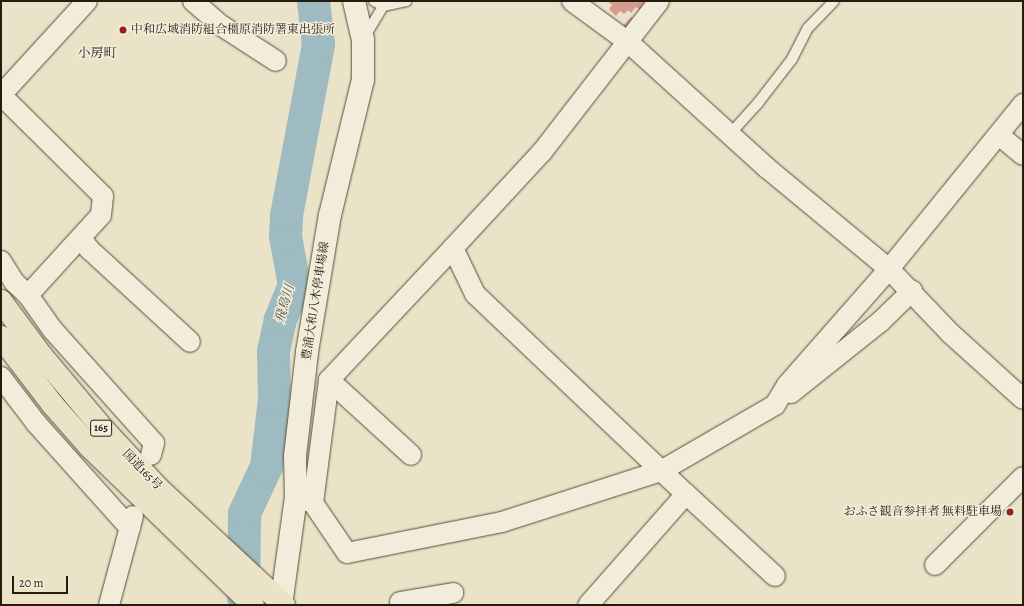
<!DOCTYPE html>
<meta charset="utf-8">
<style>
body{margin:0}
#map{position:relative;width:1024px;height:606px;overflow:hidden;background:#ebe3c7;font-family:Alegreya,"Noto Serif JP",serif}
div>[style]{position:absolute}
.river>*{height:33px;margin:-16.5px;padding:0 16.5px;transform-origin:16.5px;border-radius:16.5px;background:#9dbbc0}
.building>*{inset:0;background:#d49b8e}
.roads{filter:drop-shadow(0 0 1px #584c3c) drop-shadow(0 0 1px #584c3c)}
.service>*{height:10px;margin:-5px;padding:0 5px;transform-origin:5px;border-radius:5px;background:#f2eddb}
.minor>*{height:20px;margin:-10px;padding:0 10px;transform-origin:10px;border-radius:10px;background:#f2eddb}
.secondary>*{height:22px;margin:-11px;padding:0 11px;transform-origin:11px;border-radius:11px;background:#f2eddb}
.trunk>*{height:22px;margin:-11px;padding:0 11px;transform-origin:11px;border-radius:11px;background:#ebe3c7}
.dots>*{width:11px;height:11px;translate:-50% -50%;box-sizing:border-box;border:2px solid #f2eddb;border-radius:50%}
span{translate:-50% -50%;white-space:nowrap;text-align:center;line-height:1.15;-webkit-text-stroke:3px #f2eddb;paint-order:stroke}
.shield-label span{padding:1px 3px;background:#f2eddb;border:1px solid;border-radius:3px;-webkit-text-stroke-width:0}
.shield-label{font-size:11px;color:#271a0e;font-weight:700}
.poi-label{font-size:12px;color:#271a0e}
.left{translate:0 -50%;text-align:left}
.right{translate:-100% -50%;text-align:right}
.street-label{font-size:12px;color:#271a0e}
.neighbourhood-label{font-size:13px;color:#271a0e}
.water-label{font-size:13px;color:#50524c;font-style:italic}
.frame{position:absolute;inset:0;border:2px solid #271a0e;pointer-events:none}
.scale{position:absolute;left:12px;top:576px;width:56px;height:18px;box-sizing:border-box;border:2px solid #271a0e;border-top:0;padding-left:5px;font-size:12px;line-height:14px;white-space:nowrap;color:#271a0e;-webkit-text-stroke:3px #f2eddb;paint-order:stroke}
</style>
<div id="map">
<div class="river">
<i style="left:243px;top:597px;width:84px;rotate:-89.3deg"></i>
<i style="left:244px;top:513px;width:52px;rotate:-64.9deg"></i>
<i style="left:266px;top:466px;width:67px;rotate:-83.2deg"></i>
<i style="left:274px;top:399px;width:48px;rotate:-91.2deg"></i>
<i style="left:273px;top:351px;width:33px;rotate:-78deg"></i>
<i style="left:280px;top:319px;width:37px;rotate:-68deg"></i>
<i style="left:294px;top:285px;width:50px;rotate:-100.4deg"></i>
<i style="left:285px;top:236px;width:21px;rotate:-87deg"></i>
<i style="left:286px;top:215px;width:174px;rotate:-79.4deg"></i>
<i style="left:318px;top:44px;width:43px;rotate:-96.6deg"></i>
</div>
<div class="building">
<i style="clip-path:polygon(607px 1px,642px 1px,649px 7px,644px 13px,636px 7px,631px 13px,628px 10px,624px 14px,620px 11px,616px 16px,609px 9px,612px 5px)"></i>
<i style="clip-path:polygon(631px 17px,637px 22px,627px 33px,621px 28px)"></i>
</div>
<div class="roads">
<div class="service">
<i style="left:374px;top:1px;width:10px;rotate:29deg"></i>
<i style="left:383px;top:6px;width:24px;rotate:-12deg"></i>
<i style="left:364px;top:38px;width:37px;rotate:-59deg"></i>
<i style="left:730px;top:134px;width:42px;rotate:-47.9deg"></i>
<i style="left:758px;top:103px;width:56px;rotate:-52.3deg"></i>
<i style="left:792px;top:59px;width:35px;rotate:-63deg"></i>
<i style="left:808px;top:28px;width:37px;rotate:-46deg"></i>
</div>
<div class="minor">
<i style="left:193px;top:1px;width:38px;rotate:41deg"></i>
<i style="left:222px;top:26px;width:64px;rotate:32.9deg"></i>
<i style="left:572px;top:1px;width:69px;rotate:36.2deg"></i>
<i style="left:628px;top:42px;width:188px;rotate:42.2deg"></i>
<i style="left:767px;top:168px;width:158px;rotate:39.6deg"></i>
<i style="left:889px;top:269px;width:88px;rotate:46.4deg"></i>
<i style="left:950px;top:333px;width:98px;rotate:42.1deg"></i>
<i style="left:999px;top:135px;width:31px;rotate:40deg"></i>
<i style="left:81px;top:238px;width:14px;rotate:54deg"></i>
<i style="left:89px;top:249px;width:137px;rotate:42.6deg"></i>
<i style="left:453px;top:248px;width:131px;rotate:-47.2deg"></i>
<i style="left:542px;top:152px;width:191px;rotate:-52.2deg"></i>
<i style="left:1px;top:261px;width:25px;rotate:58deg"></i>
<i style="left:14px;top:282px;width:19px;rotate:43deg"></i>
<i style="left:28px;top:295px;width:42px;rotate:54.8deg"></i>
<i style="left:52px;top:329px;width:153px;rotate:48.2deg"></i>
<i style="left:154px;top:443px;width:12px;rotate:104deg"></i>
<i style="left:28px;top:295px;width:108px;rotate:-47.6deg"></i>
<i style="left:101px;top:215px;width:19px;rotate:-84deg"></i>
<i style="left:103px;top:196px;width:144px;rotate:-135.3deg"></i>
<i style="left:1px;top:95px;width:127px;rotate:-47.5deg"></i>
<i style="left:1px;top:377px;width:58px;rotate:52.7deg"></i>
<i style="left:36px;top:423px;width:141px;rotate:48.2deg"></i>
<i style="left:329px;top:380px;width:111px;rotate:42.4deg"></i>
<i style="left:791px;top:393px;width:114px;rotate:-38.6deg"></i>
<i style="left:880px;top:322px;width:45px;rotate:-44.1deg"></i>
<i style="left:686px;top:494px;width:121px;rotate:42.7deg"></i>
<i style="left:296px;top:497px;width:18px;rotate:19deg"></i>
<i style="left:313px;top:503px;width:60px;rotate:55.8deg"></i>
<i style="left:347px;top:553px;width:158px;rotate:-11.3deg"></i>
<i style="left:502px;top:522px;width:167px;rotate:-17.8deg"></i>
<i style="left:661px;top:471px;width:132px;rotate:-30.1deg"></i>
<i style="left:775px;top:405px;width:23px;rotate:-59deg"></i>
<i style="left:787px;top:385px;width:154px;rotate:-48.7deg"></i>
<i style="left:889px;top:269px;width:213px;rotate:-50.9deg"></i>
<i style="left:313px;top:503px;width:124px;rotate:-82.6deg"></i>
<i style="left:329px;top:380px;width:181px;rotate:-46.8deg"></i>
<i style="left:453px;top:248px;width:51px;rotate:64.4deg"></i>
<i style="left:475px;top:294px;width:291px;rotate:43.5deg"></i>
<i style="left:686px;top:494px;width:148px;rotate:131.4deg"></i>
<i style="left:935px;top:565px;width:124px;rotate:-45deg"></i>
<i style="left:400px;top:602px;width:54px;rotate:-9.6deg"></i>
<i style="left:109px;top:605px;width:92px;rotate:-74.9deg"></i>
</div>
<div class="secondary">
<i style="left:281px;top:605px;width:109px;rotate:-82.1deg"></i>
<i style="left:296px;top:497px;width:41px;rotate:-91.4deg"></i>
<i style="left:295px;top:456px;width:105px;rotate:-83.4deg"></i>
<i style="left:307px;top:352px;width:139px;rotate:-80.5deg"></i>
<i style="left:330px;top:215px;width:139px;rotate:-76.3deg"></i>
<i style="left:363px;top:80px;width:40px;rotate:-90deg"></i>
<i style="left:363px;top:40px;width:40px;rotate:-103deg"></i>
</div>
<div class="trunk">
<i style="left:1px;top:301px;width:67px;rotate:53.5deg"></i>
<i style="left:41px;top:355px;width:98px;rotate:50deg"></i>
<i style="left:104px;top:430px;width:79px;rotate:47deg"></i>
<i style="left:158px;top:488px;width:172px;rotate:42.9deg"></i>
<i style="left:1px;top:337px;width:86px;rotate:52.6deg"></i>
<i style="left:53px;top:405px;width:55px;rotate:48.7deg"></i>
<i style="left:89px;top:446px;width:228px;rotate:44.1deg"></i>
</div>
</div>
<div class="dots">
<i style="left:123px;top:30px;background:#8f2418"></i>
<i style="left:1010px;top:512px;background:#8f2418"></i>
</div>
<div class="shield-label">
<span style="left:101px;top:428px">165</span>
</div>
<div class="poi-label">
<span class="left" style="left:131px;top:30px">中和広域消防組合橿原消防署東出張所</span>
<span class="right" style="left:1002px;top:512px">おふさ観音参拝者 無料駐車場</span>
</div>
<div class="street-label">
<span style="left:316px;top:301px;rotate:-81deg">豊浦大和八木停車場線</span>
<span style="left:142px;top:470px;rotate:46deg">国道165号</span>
</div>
<div class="neighbourhood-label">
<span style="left:97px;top:53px">小房町</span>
</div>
<div class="water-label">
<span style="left:285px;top:304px;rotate:-74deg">飛鳥川</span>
</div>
<div class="frame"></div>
<div class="scale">20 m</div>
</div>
